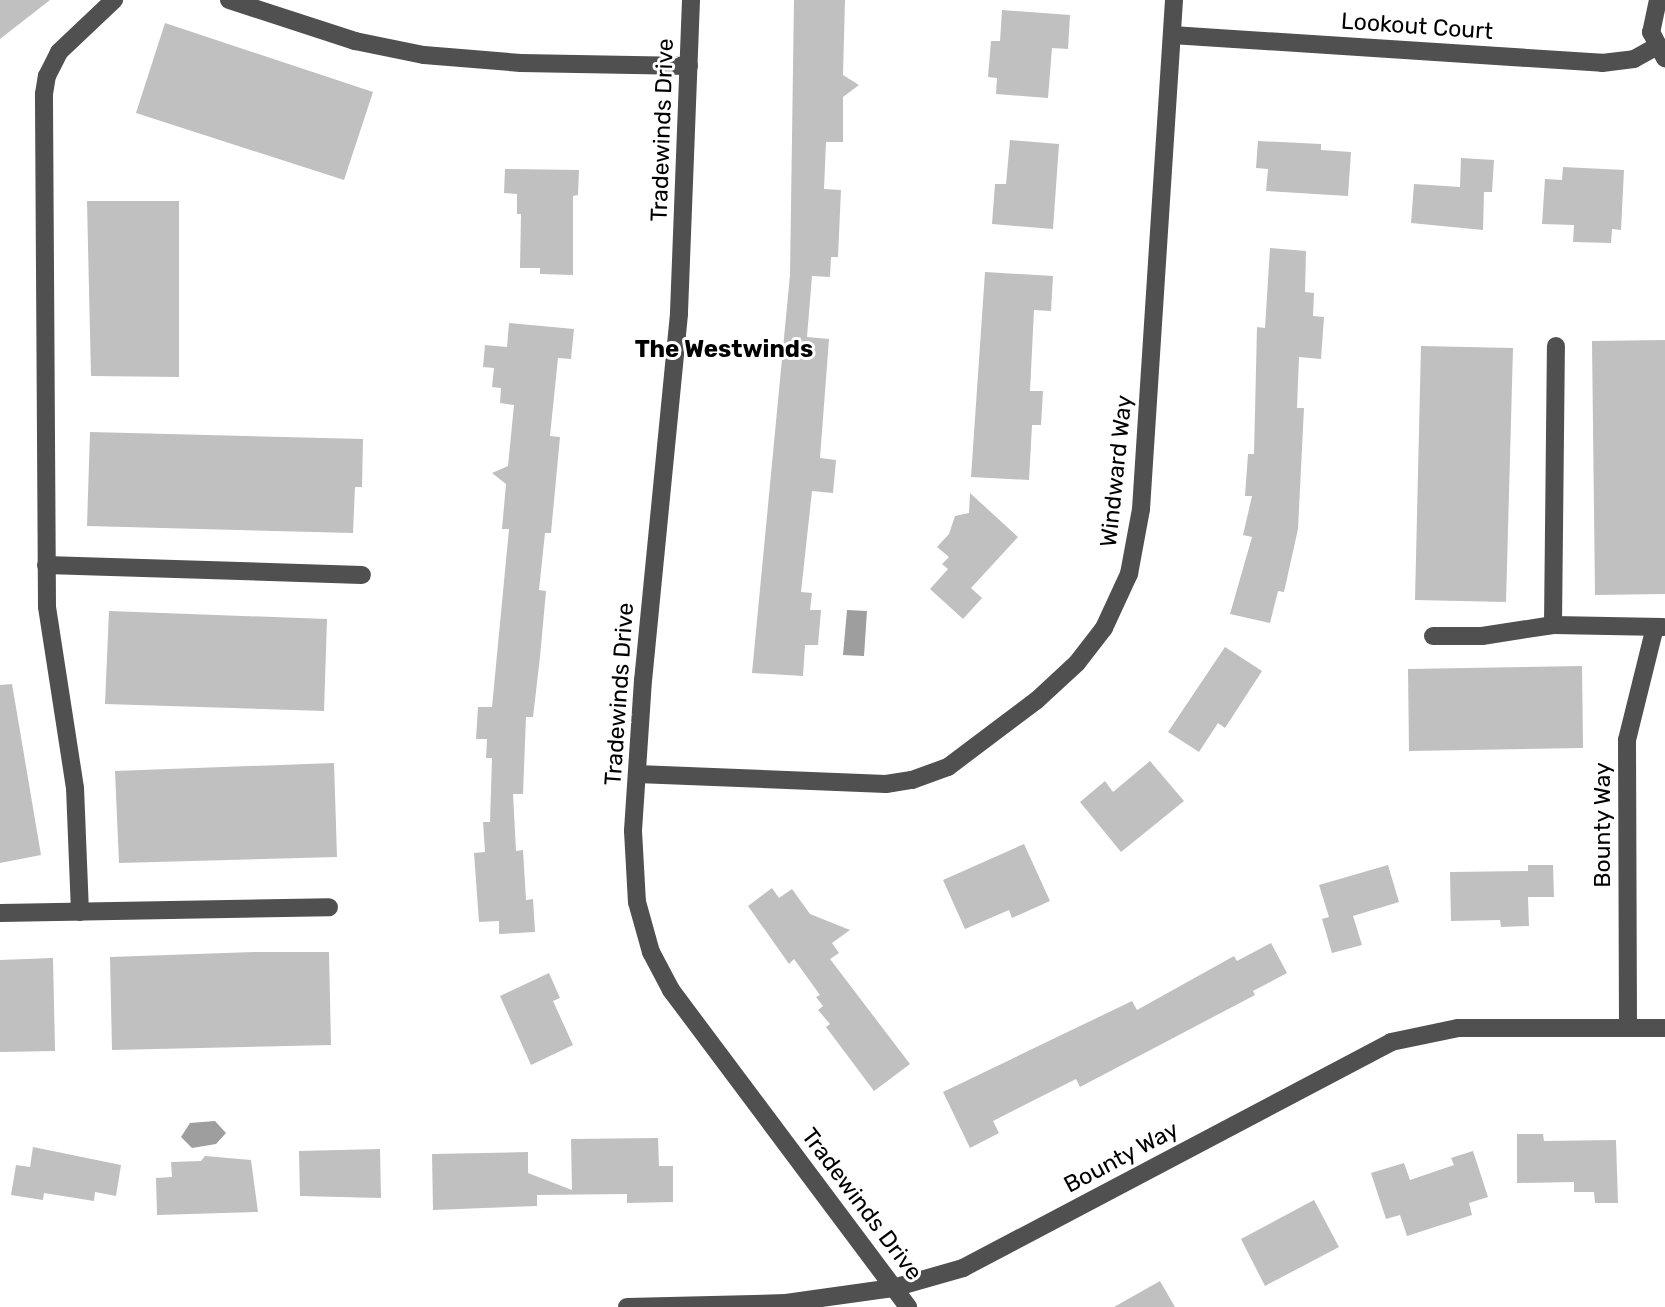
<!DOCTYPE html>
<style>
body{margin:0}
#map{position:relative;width:1665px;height:1307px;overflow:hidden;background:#fff;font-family:Rubik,sans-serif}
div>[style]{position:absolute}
.water>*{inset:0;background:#9e9e9e}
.building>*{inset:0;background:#c0c0c0}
.minor>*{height:18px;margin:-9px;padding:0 9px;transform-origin:9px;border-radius:9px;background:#505050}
span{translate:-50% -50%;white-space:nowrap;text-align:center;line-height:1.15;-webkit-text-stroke:6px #fff;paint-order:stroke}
.street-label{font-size:23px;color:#000}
.neighbourhood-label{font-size:24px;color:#000;font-weight:700}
</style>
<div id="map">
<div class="water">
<i style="clip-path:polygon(847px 610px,867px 611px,864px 656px,843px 655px)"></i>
<i style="clip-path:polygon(215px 1121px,226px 1133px,216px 1144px,192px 1148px,181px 1137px,190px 1123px)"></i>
</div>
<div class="building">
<i style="clip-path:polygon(0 0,50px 0,0 39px)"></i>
<i style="clip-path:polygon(794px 0,845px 0,843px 75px,859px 85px,843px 97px,843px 142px,826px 142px,824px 189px,841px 190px,838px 257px,831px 257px,830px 277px,812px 276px,807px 337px,829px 339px,820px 458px,836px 460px,833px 493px,812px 491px,801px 592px,812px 593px,810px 610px,821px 610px,818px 645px,805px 645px,803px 676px,752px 673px,790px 275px)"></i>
<i style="clip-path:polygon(1002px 10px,1070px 15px,1068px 49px,1052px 48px,1048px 98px,996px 94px,997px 78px,988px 77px,991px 41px,1000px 41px)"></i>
<i style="clip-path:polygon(165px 23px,373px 92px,344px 180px,136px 113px)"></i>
<i style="clip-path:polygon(1010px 140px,1059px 144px,1053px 229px,992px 224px,995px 184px,1006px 184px)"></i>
<i style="clip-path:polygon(1258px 141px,1321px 144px,1321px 150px,1351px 152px,1348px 196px,1266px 191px,1268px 169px,1256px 168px)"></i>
<i style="clip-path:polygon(1461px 158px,1494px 160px,1492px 192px,1484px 192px,1483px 230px,1411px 223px,1414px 184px,1460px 187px)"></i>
<i style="clip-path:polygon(1563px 167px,1624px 170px,1621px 230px,1612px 229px,1611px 243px,1573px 242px,1574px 225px,1542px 224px,1545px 179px,1562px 180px)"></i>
<i style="clip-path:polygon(505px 169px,579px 170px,578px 195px,573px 196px,573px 275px,540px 274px,540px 268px,520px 268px,521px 214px,517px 214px,517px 194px,504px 193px)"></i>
<i style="clip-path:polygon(87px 201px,179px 201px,179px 377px,91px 376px)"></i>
<i style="clip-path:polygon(1270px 248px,1306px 251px,1305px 292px,1314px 293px,1313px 316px,1324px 317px,1321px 359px,1299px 357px,1297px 408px,1304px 408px,1298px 529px,1284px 592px,1278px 591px,1270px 623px,1230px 614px,1252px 537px,1243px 535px,1252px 496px,1245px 496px,1248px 454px,1254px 454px,1257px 327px,1265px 328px)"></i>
<i style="clip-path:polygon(985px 272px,1053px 276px,1051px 311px,1034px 310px,1030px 391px,1043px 391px,1041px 425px,1032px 425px,1029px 480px,971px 477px)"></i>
<i style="clip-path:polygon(509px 323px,574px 329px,571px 359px,558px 358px,550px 436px,560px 437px,551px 533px,545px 533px,539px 590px,546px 591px,540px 657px,533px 717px,526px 717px,523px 794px,513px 794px,516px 851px,523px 850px,526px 900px,533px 899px,535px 932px,499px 934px,499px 921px,479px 922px,474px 853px,485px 852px,483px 822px,490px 822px,492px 758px,486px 758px,487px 739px,476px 739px,478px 707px,492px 707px,509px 529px,502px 529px,506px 484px,492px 473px,508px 466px,514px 405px,500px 403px,501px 388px,492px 387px,494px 368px,483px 367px,485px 345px,507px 347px)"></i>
<i style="clip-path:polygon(1665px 340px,1665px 594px,1595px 595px,1592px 341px)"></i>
<i style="clip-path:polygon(1421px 346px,1513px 348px,1506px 602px,1415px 600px)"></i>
<i style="clip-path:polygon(90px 432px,363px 439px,362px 487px,355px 487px,353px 533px,87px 526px)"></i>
<i style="clip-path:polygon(970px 493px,1018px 537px,971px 588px,982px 598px,963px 619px,930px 589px,948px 569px,942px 564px,949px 557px,937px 547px,949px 534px,955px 516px,969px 513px)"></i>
<i style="clip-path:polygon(109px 611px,327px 619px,324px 711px,105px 704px)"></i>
<i style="clip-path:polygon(1225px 647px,1262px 671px,1225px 728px,1218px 723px,1199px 752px,1168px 732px)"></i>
<i style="clip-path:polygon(1582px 666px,1583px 748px,1409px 751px,1408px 669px)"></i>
<i style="clip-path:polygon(12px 684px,41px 855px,0 863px,0 685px)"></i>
<i style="clip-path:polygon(1150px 761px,1184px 801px,1121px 852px,1080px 802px,1105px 781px,1113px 792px)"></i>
<i style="clip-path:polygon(334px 763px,337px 857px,119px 863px,115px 771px)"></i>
<i style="clip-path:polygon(1024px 844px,1050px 901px,1012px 918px,1009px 910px,965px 929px,943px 880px)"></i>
<i style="clip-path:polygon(1388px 865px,1399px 902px,1353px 916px,1362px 945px,1332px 953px,1322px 919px,1329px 917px,1319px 885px)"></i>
<i style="clip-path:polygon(1528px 865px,1553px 865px,1554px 897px,1528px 897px,1529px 926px,1501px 927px,1500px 920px,1451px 921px,1450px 872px,1528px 871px)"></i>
<i style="clip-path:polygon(772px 888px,779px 898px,792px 889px,810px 914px,850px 930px,832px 943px,839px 953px,830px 959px,910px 1064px,874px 1091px,826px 1027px,830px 1024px,818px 1010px,823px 1006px,816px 997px,820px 995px,794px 959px,789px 964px,748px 906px)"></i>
<i style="clip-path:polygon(1271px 943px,1287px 973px,1253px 991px,1255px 995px,1080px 1087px,1076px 1079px,993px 1121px,999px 1133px,970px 1148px,943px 1092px,1132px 1001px,1137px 1010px,1234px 956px,1237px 961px)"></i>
<i style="clip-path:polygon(254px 952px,329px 952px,331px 1045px,112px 1050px,110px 957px)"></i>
<i style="clip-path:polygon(53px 958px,55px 1051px,0 1052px,0 960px)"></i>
<i style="clip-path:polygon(549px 973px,560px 998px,553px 1001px,573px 1045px,531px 1065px,500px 996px)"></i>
<i style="clip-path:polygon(1517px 1134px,1543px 1134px,1544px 1141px,1616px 1140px,1618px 1203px,1595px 1203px,1594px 1192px,1574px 1192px,1574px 1182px,1517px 1183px)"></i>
<i style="clip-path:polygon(658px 1138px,659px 1166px,673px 1166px,673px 1202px,627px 1203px,627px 1194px,537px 1195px,537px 1206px,433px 1210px,432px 1154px,528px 1152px,528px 1173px,572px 1190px,571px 1139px)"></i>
<i style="clip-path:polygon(33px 1147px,121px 1165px,116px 1196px,95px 1192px,94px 1201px,44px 1193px,43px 1200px,11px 1195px,16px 1165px,30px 1167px)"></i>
<i style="clip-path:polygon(380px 1149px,381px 1198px,300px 1196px,299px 1151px)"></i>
<i style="clip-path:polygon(1473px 1151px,1488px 1197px,1469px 1203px,1472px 1215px,1407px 1236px,1400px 1215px,1386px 1219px,1371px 1173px,1404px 1163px,1410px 1180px,1454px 1165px,1451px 1158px)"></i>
<i style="clip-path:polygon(205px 1156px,251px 1160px,258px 1212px,157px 1215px,156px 1178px,172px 1177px,171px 1162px,201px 1161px)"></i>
<i style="clip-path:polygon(1314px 1200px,1339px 1247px,1265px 1286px,1241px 1239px)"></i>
<i style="clip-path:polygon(1160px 1281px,1175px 1307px,1114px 1307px)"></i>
</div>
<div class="minor">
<i style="left:229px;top:0;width:133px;rotate:18deg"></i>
<i style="left:355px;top:41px;width:70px;rotate:11.5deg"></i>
<i style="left:424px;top:55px;width:97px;rotate:4.7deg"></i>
<i style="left:521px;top:63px;width:168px;rotate:1deg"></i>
<i style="left:691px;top:0;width:314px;rotate:92.2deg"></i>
<i style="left:679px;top:314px;width:368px;rotate:95.6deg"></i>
<i style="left:643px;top:680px;width:151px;rotate:93.8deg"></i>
<i style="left:633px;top:831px;width:71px;rotate:86.8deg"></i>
<i style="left:637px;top:902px;width:52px;rotate:74.4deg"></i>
<i style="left:651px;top:952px;width:43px;rotate:62.2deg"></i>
<i style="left:671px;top:990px;width:396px;rotate:53.2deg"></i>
<i style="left:1658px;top:0;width:33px;rotate:102deg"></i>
<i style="left:1651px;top:32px;width:30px;rotate:62deg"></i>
<i style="left:1172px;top:35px;width:431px;rotate:3.7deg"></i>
<i style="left:1602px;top:63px;width:32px;rotate:-7deg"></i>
<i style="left:1634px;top:59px;width:25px;rotate:-29deg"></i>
<i style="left:46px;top:565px;width:316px;rotate:1.8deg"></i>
<i style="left:1553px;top:625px;width:279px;rotate:-89.4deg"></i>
<i style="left:1433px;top:636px;width:49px"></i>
<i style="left:1482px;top:636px;width:72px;rotate:-8.8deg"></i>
<i style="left:1553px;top:625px;width:110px;rotate:1deg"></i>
<i style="left:637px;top:774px;width:249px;rotate:2.3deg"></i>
<i style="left:886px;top:784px;width:26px;rotate:-9deg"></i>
<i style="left:912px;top:780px;width:38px;rotate:-20deg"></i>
<i style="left:948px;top:767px;width:111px;rotate:-37deg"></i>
<i style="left:1037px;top:700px;width:54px;rotate:-42.8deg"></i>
<i style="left:1077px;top:663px;width:44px;rotate:-52.4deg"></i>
<i style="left:1104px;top:628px;width:60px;rotate:-65.2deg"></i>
<i style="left:1129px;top:574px;width:66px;rotate:-79.5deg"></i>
<i style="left:1141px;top:509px;width:510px;rotate:-86.29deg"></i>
<i style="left:80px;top:912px;width:124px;rotate:-92.3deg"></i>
<i style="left:75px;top:788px;width:183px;rotate:-98.8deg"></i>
<i style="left:47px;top:607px;width:513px;rotate:-90.34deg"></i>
<i style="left:44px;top:94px;width:18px;rotate:-81deg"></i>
<i style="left:47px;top:76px;width:27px;rotate:-63deg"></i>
<i style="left:59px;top:52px;width:76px;rotate:-43.4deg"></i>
<i style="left:0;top:913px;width:329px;rotate:-1deg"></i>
<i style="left:1628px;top:1028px;width:288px;rotate:-90.2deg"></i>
<i style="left:1627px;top:740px;width:116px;rotate:-76.1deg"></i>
<i style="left:627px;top:1307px;width:159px;rotate:-1.4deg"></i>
<i style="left:786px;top:1303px;width:108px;rotate:-8deg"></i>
<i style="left:893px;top:1288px;width:73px;rotate:-15.9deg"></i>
<i style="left:963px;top:1268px;width:484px;rotate:-27.8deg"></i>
<i style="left:1391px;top:1042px;width:68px;rotate:-11.8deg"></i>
<i style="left:1458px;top:1028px;width:207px"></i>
</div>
<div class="street-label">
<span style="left:1417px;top:26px;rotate:4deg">Lookout Court</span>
<span style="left:662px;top:130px;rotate:-88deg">Tradewinds Drive</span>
<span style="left:1116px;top:471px;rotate:-84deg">Windward Way</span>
<span style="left:619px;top:694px;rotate:-86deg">Tradewinds Drive</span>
<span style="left:1602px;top:825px;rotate:-90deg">Bounty Way</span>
<span style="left:1121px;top:1157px;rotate:-28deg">Bounty Way</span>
<span style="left:862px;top:1204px;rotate:53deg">Tradewinds Drive</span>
</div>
<div class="neighbourhood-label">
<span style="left:724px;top:350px">The Westwinds</span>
</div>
</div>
